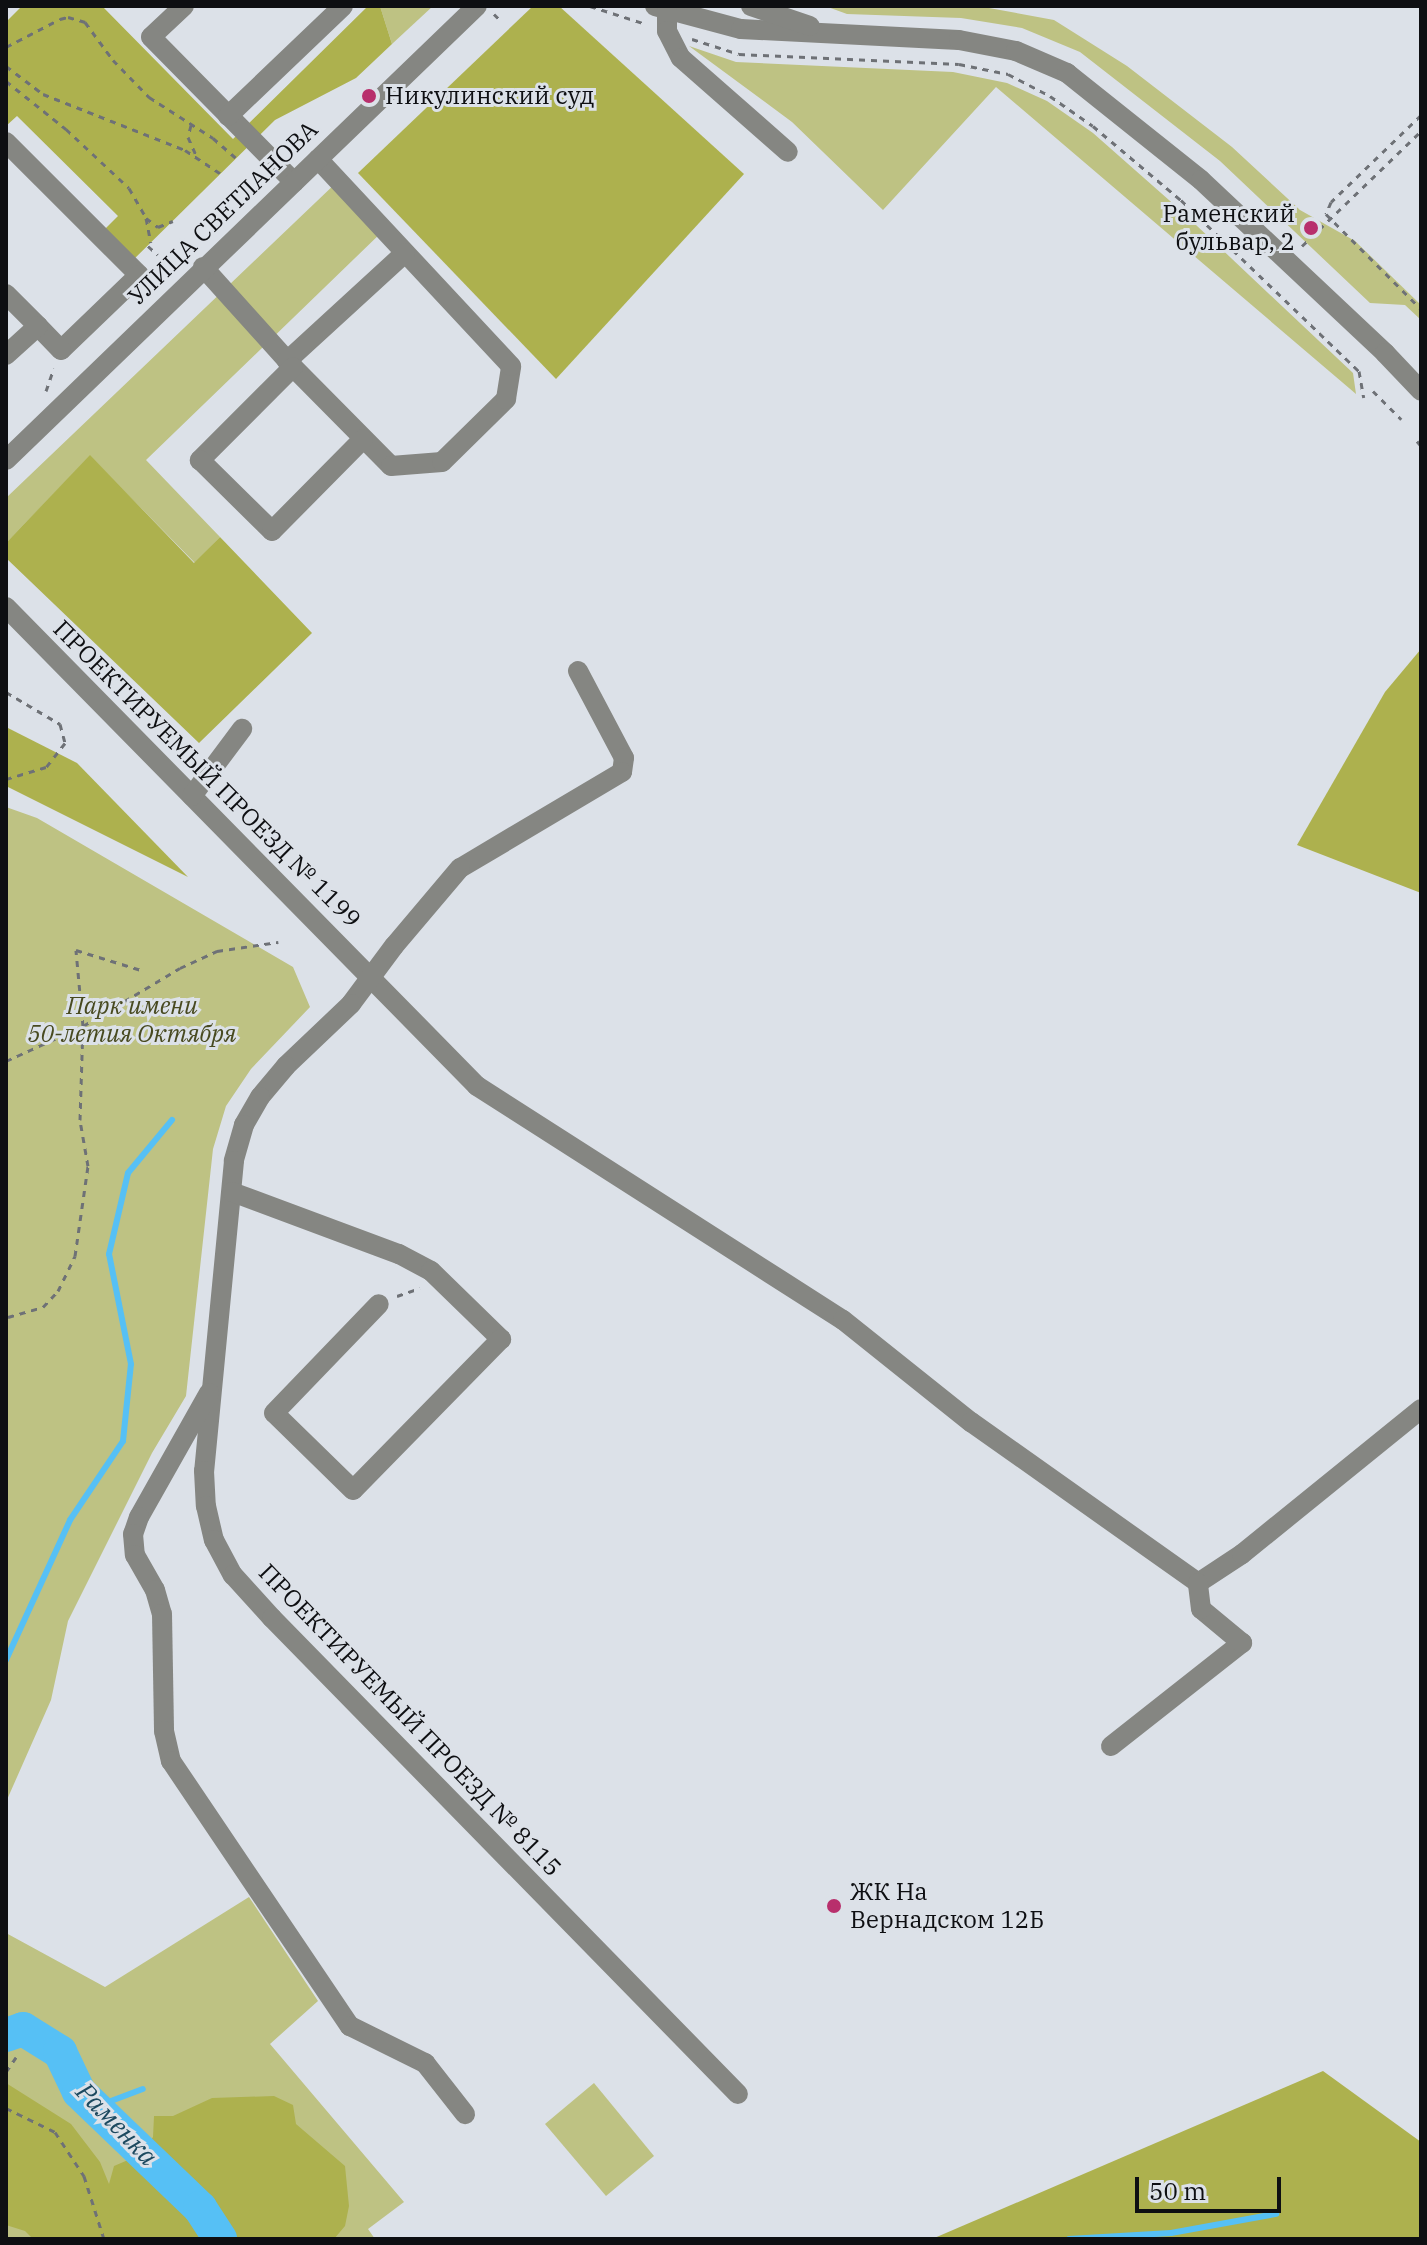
<!DOCTYPE html>
<meta charset="utf-8">
<style>
body{margin:0}
#map{position:relative;width:1427px;height:2245px;overflow:hidden;background:#dce1e8;font-family:"IBM Plex Serif",serif}
div>[style]{position:absolute}
.green>*{inset:0;background:#bec283}
.forest>*{inset:0;background:#adb14e}
.stream>*{height:6px;margin:-3px;padding:0 3px;transform-origin:3px;border-radius:3px;background:#56c0f5}
.river>*{height:34px;margin:-17px;padding:0 17px;transform-origin:17px;border-radius:17px;background:#56c0f5}
.path>*{height:3px;margin-top:-1.5px;transform-origin:0;background:repeating-linear-gradient(90deg,#6e7176 0 6px,transparent 0 12px)}
.minor>*{height:20px;margin:-10px;padding:0 10px;transform-origin:10px;border-radius:10px;background:#858682}
.dots>*{width:22px;height:22px;translate:-50% -50%;box-sizing:border-box;border:4px solid #dce1e8;border-radius:50%}
span{translate:-50% -50%;white-space:nowrap;text-align:center;line-height:1.15;-webkit-text-stroke:6px #dce1e8;paint-order:stroke}
.poi-label{font-size:24px;color:#0e0f12}
.left{translate:0 -50%;text-align:left}
.right{translate:-100% -50%;text-align:right}
.street-label{font-size:24px;color:#0e0f12}
.park-label{font-size:24px;color:#484a20;font-style:italic}
.water-label{font-size:26px;color:#1c495f;font-style:italic}
.frame{position:absolute;inset:0;border:8px solid #0e0f12;pointer-events:none}
.scale{position:absolute;left:1135px;top:2177px;width:146px;height:36px;box-sizing:border-box;border:4px solid #0e0f12;border-top:0;padding-left:10px;font-size:24px;line-height:28px;white-space:nowrap;color:#0e0f12;-webkit-text-stroke:6px #dce1e8;paint-order:stroke}
</style>
<div id="map">
<div class="green">
<i style="clip-path:polygon(380px 6px,433px 6px,392px 44px)"></i>
<i style="clip-path:polygon(825px 6px,978px 6px,1054px 20px,1127px 66px,1232px 147px,1300px 210px,1355px 241px,1421px 305px,1421px 320px,1405px 305px,1370px 303px,1220px 161px,1080px 52px,1022px 28px,961px 18px,847px 14px)"></i>
<i style="clip-path:polygon(689px 46px,736px 62px,953px 72px,1007px 83px,1047px 101px,1093px 133px,1178px 208px,1353px 373px,1356px 394px,996px 87px,883px 210px,792px 122px)"></i>
<i style="clip-path:polygon(338px 181px,384px 230px,146px 460px,220px 537px,195px 563px,90px 456px,6px 543px,6px 498px)"></i>
<i style="clip-path:polygon(6px 807px,37px 818px,293px 967px,310px 1007px,251px 1069px,226px 1106px,213px 1149px,186px 1396px,152px 1453px,68px 1621px,51px 1700px,6px 1802px)"></i>
<i style="clip-path:polygon(249px 1897px,318px 2001px,270px 2044px,404px 2202px,368px 2229px,375px 2239px,6px 2239px,6px 1933px,105px 1987px)"></i>
<i style="clip-path:polygon(594px 2083px,654px 2156px,606px 2196px,545px 2124px)"></i>
</div>
<div class="forest">
<i style="clip-path:polygon(22px 6px,102px 6px,233px 139px,368px 6px,380px 6px,392px 44px,356px 78px,275px 120px,129px 264px,99px 235px,118px 216px,17px 116px,6px 126px,6px 22px)"></i>
<i style="clip-path:polygon(533px 6px,559px 6px,744px 174px,556px 379px,358px 173px)"></i>
<i style="clip-path:polygon(90px 455px,194px 563px,220px 537px,312px 633px,199px 743px,6px 558px,6px 543px)"></i>
<i style="clip-path:polygon(1421px 649px,1421px 893px,1297px 845px,1385px 692px)"></i>
<i style="clip-path:polygon(6px 727px,77px 763px,188px 877px,6px 786px)"></i>
<i style="clip-path:polygon(1323px 2071px,1421px 2142px,1421px 2239px,932px 2239px)"></i>
<i style="clip-path:polygon(6px 2083px,71px 2124px,100px 2162px,109px 2184px,114px 2166px,142px 2154px,153px 2137px,154px 2116px,173px 2116px,212px 2098px,274px 2096px,293px 2105px,296px 2124px,345px 2166px,349px 2206px,345px 2226px,334px 2239px,33px 2239px,25px 2231px,6px 2225px)"></i>
</div>
<div class="stream">
<i style="left:6px;top:1660px;width:154px;rotate:-65.4deg"></i>
<i style="left:70px;top:1520px;width:95px;rotate:-56.1deg"></i>
<i style="left:123px;top:1441px;width:77px;rotate:-84.1deg"></i>
<i style="left:131px;top:1364px;width:112px;rotate:-101.3deg"></i>
<i style="left:109px;top:1254px;width:83px;rotate:-76.8deg"></i>
<i style="left:128px;top:1173px;width:69px;rotate:-50.3deg"></i>
<i style="left:95px;top:2107px;width:51px;rotate:-20.6deg"></i>
<i style="left:1069px;top:2239px;width:102px;rotate:-3.4deg"></i>
<i style="left:1171px;top:2233px;width:107px;rotate:-10.3deg"></i>
</div>
<div class="river">
<i style="left:6px;top:2035px;width:18px;rotate:-19deg"></i>
<i style="left:23px;top:2029px;width:44px;rotate:31.9deg"></i>
<i style="left:60px;top:2052px;width:44px;rotate:64.6deg"></i>
<i style="left:79px;top:2092px;width:168px;rotate:43.8deg"></i>
<i style="left:200px;top:2208px;width:37px;rotate:57deg"></i>
</div>
<div class="path">
<i style="left:590px;top:6px;width:56px;rotate:17.8deg"></i>
<i style="left:494px;top:14px;width:11px;rotate:45deg"></i>
<i style="left:692px;top:39px;width:49px;rotate:17.7deg"></i>
<i style="left:739px;top:54px;width:220px;rotate:2.6deg"></i>
<i style="left:959px;top:64px;width:50px;rotate:11.5deg"></i>
<i style="left:1008px;top:74px;width:47px;rotate:27.6deg"></i>
<i style="left:1050px;top:96px;width:52px;rotate:34.9deg"></i>
<i style="left:1093px;top:126px;width:115px;rotate:40.1deg"></i>
<i style="left:1181px;top:200px;width:247px;rotate:43.9deg"></i>
<i style="left:1359px;top:371px;width:27px;rotate:80deg"></i>
<i style="left:6px;top:47px;width:61px;rotate:-27.4deg"></i>
<i style="left:60px;top:19px;width:8px;rotate:-14deg"></i>
<i style="left:68px;top:17px;width:18px;rotate:16deg"></i>
<i style="left:85px;top:22px;width:47px;rotate:53.6deg"></i>
<i style="left:113px;top:60px;width:52px;rotate:45.8deg"></i>
<i style="left:149px;top:97px;width:76px;rotate:32.6deg"></i>
<i style="left:213px;top:138px;width:32px;rotate:41deg"></i>
<i style="left:6px;top:66px;width:46px;rotate:37.1deg"></i>
<i style="left:43px;top:94px;width:153px;rotate:21.5deg"></i>
<i style="left:185px;top:150px;width:43px;rotate:33.7deg"></i>
<i style="left:6px;top:81px;width:77px;rotate:38.7deg"></i>
<i style="left:66px;top:129px;width:86px;rotate:43.1deg"></i>
<i style="left:129px;top:188px;width:34px;rotate:60deg"></i>
<i style="left:146px;top:218px;width:25px;rotate:79deg"></i>
<i style="left:1421px;top:115px;width:125px;rotate:136deg"></i>
<i style="left:1331px;top:202px;width:13px;rotate:113deg"></i>
<i style="left:1326px;top:214px;width:134px;rotate:45deg"></i>
<i style="left:191px;top:125px;width:12px;rotate:104deg"></i>
<i style="left:188px;top:137px;width:22px;rotate:66deg"></i>
<i style="left:146px;top:218px;width:15px;rotate:37deg"></i>
<i style="left:158px;top:227px;width:16px;rotate:-22deg"></i>
<i style="left:148px;top:246px;width:13px;rotate:42deg"></i>
<i style="left:1302px;top:246px;width:165px;rotate:-44deg"></i>
<i style="left:46px;top:391px;width:24px;rotate:-71deg"></i>
<i style="left:1373px;top:391px;width:40px;rotate:45deg"></i>
<i style="left:1417px;top:441px;width:6px;rotate:51deg"></i>
<i style="left:6px;top:692px;width:63px;rotate:30.7deg"></i>
<i style="left:60px;top:724px;width:20px;rotate:75deg"></i>
<i style="left:65px;top:743px;width:31px;rotate:128deg"></i>
<i style="left:46px;top:767px;width:42px;rotate:163.3deg"></i>
<i style="left:6px;top:1061px;width:85px;rotate:-24.4deg"></i>
<i style="left:83px;top:1026px;width:113px;rotate:-30.9deg"></i>
<i style="left:180px;top:968px;width:41px;rotate:-24.7deg"></i>
<i style="left:217px;top:951px;width:62px;rotate:-8.4deg"></i>
<i style="left:397px;top:1296px;width:24px;rotate:-19deg"></i>
<i style="left:6px;top:1305px;width:20px;rotate:90deg"></i>
<i style="left:8px;top:1317px;width:36px;rotate:-16deg"></i>
<i style="left:43px;top:1307px;width:22px;rotate:-47deg"></i>
<i style="left:58px;top:1291px;width:39px;rotate:-64deg"></i>
<i style="left:75px;top:1256px;width:91px;rotate:-81.8deg"></i>
<i style="left:88px;top:1166px;width:47px;rotate:-99.9deg"></i>
<i style="left:80px;top:1120px;width:94px;rotate:-88.2deg"></i>
<i style="left:83px;top:1026px;width:76px;rotate:-95.3deg"></i>
<i style="left:76px;top:950px;width:68px;rotate:17.1deg"></i>
<i style="left:6px;top:2072px;width:18px;rotate:-56deg"></i>
<i style="left:6px;top:2108px;width:55px;rotate:26.1deg"></i>
<i style="left:55px;top:2132px;width:53px;rotate:56.6deg"></i>
<i style="left:84px;top:2176px;width:66px;rotate:72.4deg"></i>
</div>
<div class="minor">
<i style="left:184px;top:6px;width:45px;rotate:136.8deg"></i>
<i style="left:151px;top:37px;width:204px;rotate:45.4deg"></i>
<i style="left:655px;top:6px;width:89px;rotate:15deg"></i>
<i style="left:741px;top:29px;width:218px;rotate:2.9deg"></i>
<i style="left:959px;top:40px;width:58px;rotate:10.9deg"></i>
<i style="left:1016px;top:51px;width:56px;rotate:23.3deg"></i>
<i style="left:1067px;top:73px;width:171px;rotate:38.6deg"></i>
<i style="left:1201px;top:180px;width:253px;rotate:43.2deg"></i>
<i style="left:1385px;top:353px;width:52px;rotate:46.5deg"></i>
<i style="left:751px;top:6px;width:62px;rotate:18.7deg"></i>
<i style="left:667px;top:10px;width:21px;rotate:90deg"></i>
<i style="left:667px;top:31px;width:30px;rotate:63deg"></i>
<i style="left:681px;top:58px;width:142px;rotate:41.3deg"></i>
<i style="left:228px;top:116px;width:159px;rotate:-43.7deg"></i>
<i style="left:6px;top:142px;width:188px;rotate:45deg"></i>
<i style="left:139px;top:275px;width:108px;rotate:136.1deg"></i>
<i style="left:61px;top:350px;width:33px;rotate:-134deg"></i>
<i style="left:203px;top:267px;width:135px;rotate:48deg"></i>
<i style="left:293px;top:367px;width:139px;rotate:45.3deg"></i>
<i style="left:391px;top:466px;width:51px;rotate:-4.5deg"></i>
<i style="left:442px;top:462px;width:90px;rotate:-44.5deg"></i>
<i style="left:506px;top:399px;width:33px;rotate:-81deg"></i>
<i style="left:511px;top:366px;width:283px;rotate:-133deg"></i>
<i style="left:6px;top:294px;width:45px;rotate:45deg"></i>
<i style="left:38px;top:326px;width:43px;rotate:137.8deg"></i>
<i style="left:287px;top:361px;width:160px;rotate:-42.5deg"></i>
<i style="left:293px;top:367px;width:132px;rotate:135deg"></i>
<i style="left:200px;top:460px;width:101px;rotate:44.6deg"></i>
<i style="left:272px;top:531px;width:129px;rotate:-45.3deg"></i>
<i style="left:6px;top:460px;width:654px;rotate:-43.95deg"></i>
<i style="left:6px;top:607px;width:672px;rotate:45.48deg"></i>
<i style="left:477px;top:1086px;width:434px;rotate:32.6deg"></i>
<i style="left:843px;top:1320px;width:164px;rotate:38.6deg"></i>
<i style="left:971px;top:1422px;width:278px;rotate:35.3deg"></i>
<i style="left:1198px;top:1583px;width:53px;rotate:-33.4deg"></i>
<i style="left:1242px;top:1554px;width:230px;rotate:-39deg"></i>
<i style="left:578px;top:671px;width:98px;rotate:62.1deg"></i>
<i style="left:624px;top:758px;width:14px;rotate:98deg"></i>
<i style="left:622px;top:772px;width:188px;rotate:149.3deg"></i>
<i style="left:460px;top:868px;width:102px;rotate:130.2deg"></i>
<i style="left:394px;top:946px;width:72px;rotate:126.6deg"></i>
<i style="left:351px;top:1004px;width:90px;rotate:136.4deg"></i>
<i style="left:286px;top:1066px;width:40px;rotate:130deg"></i>
<i style="left:260px;top:1097px;width:32px;rotate:120deg"></i>
<i style="left:244px;top:1125px;width:37px;rotate:106deg"></i>
<i style="left:234px;top:1161px;width:311px;rotate:95.5deg"></i>
<i style="left:204px;top:1471px;width:35px;rotate:87deg"></i>
<i style="left:206px;top:1506px;width:35px;rotate:77deg"></i>
<i style="left:214px;top:1540px;width:40px;rotate:62deg"></i>
<i style="left:233px;top:1575px;width:58px;rotate:47.8deg"></i>
<i style="left:272px;top:1618px;width:666px;rotate:45.61deg"></i>
<i style="left:192px;top:796px;width:84px;rotate:-53.3deg"></i>
<i style="left:232px;top:1192px;width:178px;rotate:20.4deg"></i>
<i style="left:399px;top:1254px;width:36px;rotate:28deg"></i>
<i style="left:431px;top:1271px;width:98px;rotate:44.2deg"></i>
<i style="left:501px;top:1339px;width:211px;rotate:134.4deg"></i>
<i style="left:353px;top:1490px;width:110px;rotate:-135.7deg"></i>
<i style="left:274px;top:1413px;width:151px;rotate:-46.1deg"></i>
<i style="left:209px;top:1393px;width:142px;rotate:119.4deg"></i>
<i style="left:139px;top:1517px;width:18px;rotate:109deg"></i>
<i style="left:133px;top:1534px;width:21px;rotate:85deg"></i>
<i style="left:135px;top:1555px;width:40px;rotate:60.3deg"></i>
<i style="left:155px;top:1590px;width:25px;rotate:74deg"></i>
<i style="left:162px;top:1614px;width:117px;rotate:89deg"></i>
<i style="left:164px;top:1731px;width:31px;rotate:77deg"></i>
<i style="left:171px;top:1761px;width:320px;rotate:56deg"></i>
<i style="left:350px;top:2026px;width:84px;rotate:26.3deg"></i>
<i style="left:425px;top:2063px;width:65px;rotate:51.9deg"></i>
<i style="left:1111px;top:1746px;width:167px;rotate:-38.2deg"></i>
<i style="left:1242px;top:1643px;width:53px;rotate:-140.3deg"></i>
<i style="left:1201px;top:1609px;width:26px;rotate:-97deg"></i>
</div>
<div class="dots">
<i style="left:369px;top:96px;background:#b82f6c"></i>
<i style="left:1311px;top:228px;background:#b82f6c"></i>
<i style="left:834px;top:1906px;background:#b82f6c"></i>
</div>
<div class="poi-label">
<span class="left" style="left:385px;top:96px">Никулинский суд</span>
<span class="right" style="left:1295px;top:228px">Раменский<br>бульвар, 2</span>
<span class="left" style="left:850px;top:1906px">ЖК На<br>Вернадском 12Б</span>
</div>
<div class="street-label">
<span style="left:223px;top:213px;rotate:-44deg">УЛИЦА СВЕТЛАНОВА</span>
<span style="left:207px;top:774px;rotate:45deg">ПРОЕКТИРУЕМЫЙ ПРОЕЗД № 1199</span>
<span style="left:410px;top:1720px;rotate:46deg">ПРОЕКТИРУЕМЫЙ ПРОЕЗД № 8115</span>
</div>
<div class="park-label">
<span style="left:132px;top:1020px">Парк имени<br>50-летия Октября</span>
</div>
<div class="water-label">
<span style="left:117px;top:2124px;rotate:46deg">Раменка</span>
</div>
<div class="frame"></div>
<div class="scale">50 m</div>
</div>
